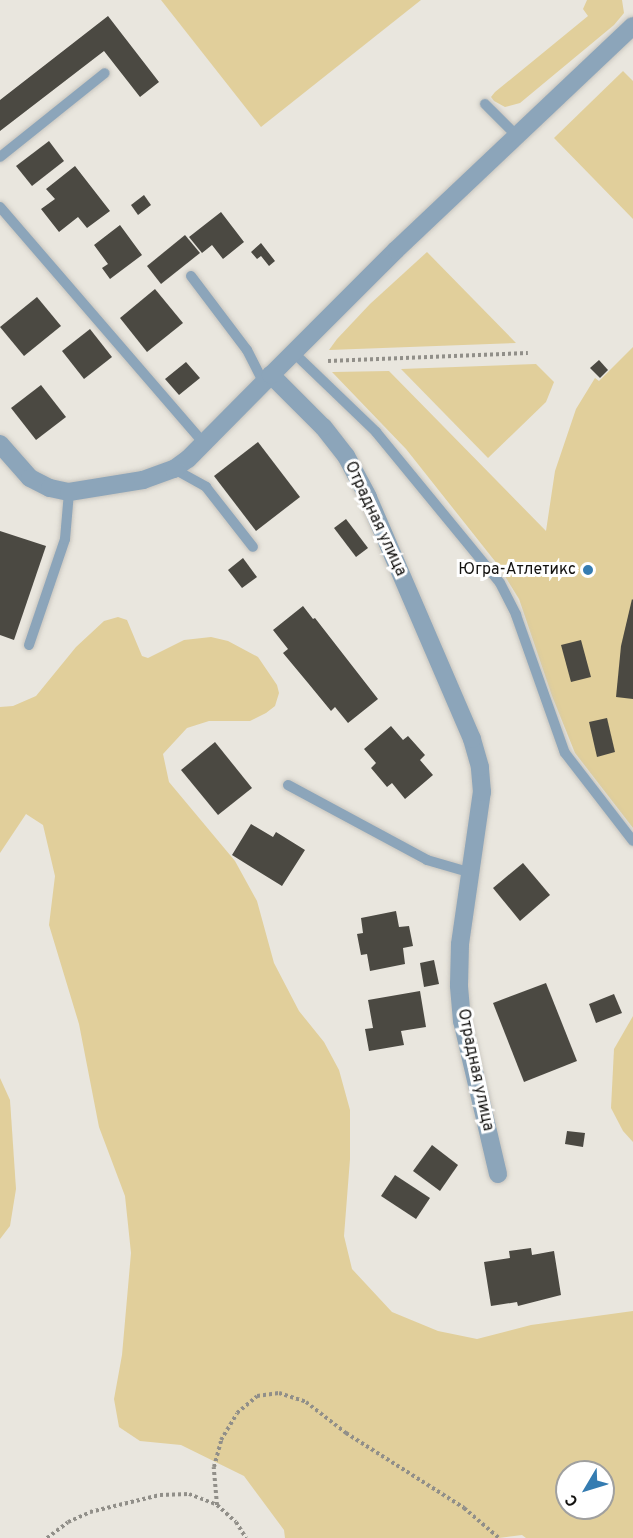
<!DOCTYPE html>
<meta charset="utf-8">
<style>
body{margin:0}
#map{position:relative;width:633px;height:1538px;overflow:hidden;background:#e9e6de;font-family:Overpass,sans-serif}
div>[style]{position:absolute}
.green>*{inset:0;background:#e1cf9b}
.building>*{inset:0;background:#4b4942}
.path>*{height:4px;margin-top:-2px;transform-origin:0;background:repeating-linear-gradient(90deg,#918f89 0 3px,transparent 0 6px)}
.roads{filter:drop-shadow(0 0 2px #c7c4bd) drop-shadow(0 0 2px #c7c4bd)}
.service>*{height:10px;margin:-5px;padding:0 5px;transform-origin:5px;border-radius:5px;background:#8ca5ba}
.minor>*{height:18px;margin:-9px;padding:0 9px;transform-origin:9px;border-radius:9px;background:#8ca5ba}
.dots>*{width:16px;height:16px;translate:-50% -50%;box-sizing:border-box;border:3px solid #fff;border-radius:50%}
span{translate:-50% -50%;white-space:nowrap;text-align:center;line-height:1.15;-webkit-text-stroke:6px #fff;paint-order:stroke}
.street-label{font-size:16px;color:#12110f}
.poi-label{font-size:16px;color:#12110f}
.right{translate:-100% -50%;text-align:right}
.north{position:absolute;left:555px;top:1460px;width:60px;height:60px;box-sizing:border-box;background:#fff;border:2px solid #a0a09f;border-radius:50%;rotate:232deg;font-size:16px;font-weight:700;line-height:24px;text-align:center;color:#12110f}
.north::after{content:'';display:block;margin:auto;width:21px;height:27px;background:#357cb1;clip-path:polygon(50% 0,100% 100%,50% 72%,0 100%)}
</style>
<div id="map">
<div class="green">
<i style="clip-path:polygon(161px 0,421px 0,261px 127px)"></i>
<i style="clip-path:polygon(587px 0,622px 0,624px 13px,614px 25px,520px 103px,505px 107px,494px 101px,491px 97px,495px 92px,588px 16px,583px 9px)"></i>
<i style="clip-path:polygon(623px 71px,633px 81px,633px 219px,554px 138px)"></i>
<i style="clip-path:polygon(427px 252px,516px 343px,329px 350px,337px 339px,370px 304px)"></i>
<i style="clip-path:polygon(633px 347px,633px 828px,575px 753px,552px 696px,519px 599px,498px 565px,406px 449px,332px 372px,389px 371px,546px 531px,555px 471px,576px 409px,595px 378px,599px 381px)"></i>
<i style="clip-path:polygon(536px 364px,554px 382px,546px 402px,488px 458px,401px 369px)"></i>
<i style="clip-path:polygon(evenodd,118px 617px,127px 620px,142px 656px,148px 658px,184px 640px,211px 637px,228px 641px,258px 657px,277px 685px,279px 693px,275px 706px,266px 713px,250px 721px,209px 721px,187px 728px,163px 754px,169px 782px,235px 861px,257px 901px,274px 963px,299px 1011px,324px 1042px,339px 1070px,350px 1110px,350px 1159px,344px 1236px,352px 1269px,392px 1312px,438px 1331px,477px 1339px,531px 1325px,633px 1311px,633px 1538px,526px 1538px,522px 1535px,499px 1538px,285px 1538px,284px 1530px,244px 1476px,181px 1445px,140px 1441px,119px 1427px,114px 1399px,122px 1355px,131px 1253px,125px 1196px,99px 1127px,79px 1024px,49px 925px,55px 876px,43px 825px,26px 814px,0 853px,0 707px,13px 706px,36px 696px,76px 647px,104px 621px,118px 617px,567px 1472px,603px 1472px,603px 1508px,567px 1508px,567px 1472px)"></i>
<i style="clip-path:polygon(633px 1016px,633px 1142px,623px 1131px,611px 1108px,614px 1049px)"></i>
<i style="clip-path:polygon(0 1078px,10px 1100px,16px 1189px,10px 1226px,0 1239px)"></i>
</div>
<div class="building">
<i style="clip-path:polygon(108px 16px,159px 82px,140px 97px,104px 51px,0 131px,0 100px)"></i>
<i style="clip-path:polygon(49px 141px,64px 161px,32px 186px,16px 166px)"></i>
<i style="clip-path:polygon(75px 166px,110px 211px,87px 228px,78px 217px,59px 232px,41px 209px,55px 199px,46px 189px)"></i>
<i style="clip-path:polygon(144px 195px,151px 205px,138px 215px,131px 205px)"></i>
<i style="clip-path:polygon(221px 212px,244px 242px,223px 259px,212px 245px,202px 253px,189px 237px)"></i>
<i style="clip-path:polygon(120px 225px,142px 255px,110px 279px,102px 268px,108px 264px,94px 245px)"></i>
<i style="clip-path:polygon(185px 235px,200px 253px,161px 284px,147px 266px)"></i>
<i style="clip-path:polygon(261px 243px,275px 261px,269px 266px,261px 256px,257px 259px,251px 252px)"></i>
<i style="clip-path:polygon(155px 289px,183px 323px,147px 352px,120px 318px)"></i>
<i style="clip-path:polygon(37px 297px,61px 326px,24px 356px,0 327px)"></i>
<i style="clip-path:polygon(90px 329px,112px 357px,84px 379px,62px 351px)"></i>
<i style="clip-path:polygon(599px 360px,608px 370px,600px 378px,590px 368px)"></i>
<i style="clip-path:polygon(186px 362px,200px 378px,179px 395px,165px 379px)"></i>
<i style="clip-path:polygon(41px 385px,66px 417px,36px 440px,11px 408px)"></i>
<i style="clip-path:polygon(258px 442px,300px 497px,256px 531px,214px 476px)"></i>
<i style="clip-path:polygon(346px 519px,368px 548px,356px 557px,334px 528px)"></i>
<i style="clip-path:polygon(0 531px,46px 546px,14px 640px,0 635px)"></i>
<i style="clip-path:polygon(243px 558px,257px 577px,242px 588px,228px 570px)"></i>
<i style="clip-path:polygon(632px 599px,633px 600px,633px 699px,616px 697px,621px 646px)"></i>
<i style="clip-path:polygon(303px 606px,313px 619px,315px 618px,378px 699px,348px 723px,335px 707px,331px 711px,308px 683px,283px 653px,288px 649px,273px 630px)"></i>
<i style="clip-path:polygon(581px 640px,591px 677px,571px 682px,561px 645px)"></i>
<i style="clip-path:polygon(607px 718px,615px 752px,597px 757px,589px 722px)"></i>
<i style="clip-path:polygon(391px 726px,403px 740px,408px 736px,425px 755px,420px 760px,433px 775px,405px 799px,392px 783px,387px 787px,371px 768px,376px 763px,364px 749px)"></i>
<i style="clip-path:polygon(215px 742px,252px 788px,218px 815px,181px 770px)"></i>
<i style="clip-path:polygon(251px 824px,273px 837px,276px 832px,305px 850px,282px 886px,232px 855px)"></i>
<i style="clip-path:polygon(523px 863px,550px 895px,520px 921px,493px 888px)"></i>
<i style="clip-path:polygon(396px 911px,399px 927px,409px 926px,413px 946px,403px 948px,405px 964px,370px 971px,367px 954px,361px 955px,357px 934px,363px 933px,361px 918px)"></i>
<i style="clip-path:polygon(434px 960px,439px 984px,424px 987px,420px 963px)"></i>
<i style="clip-path:polygon(546px 983px,577px 1061px,524px 1082px,493px 1003px)"></i>
<i style="clip-path:polygon(420px 991px,426px 1027px,401px 1031px,404px 1045px,369px 1051px,365px 1029px,373px 1028px,368px 1000px)"></i>
<i style="clip-path:polygon(614px 994px,622px 1013px,596px 1023px,589px 1004px)"></i>
<i style="clip-path:polygon(567px 1131px,585px 1133px,583px 1147px,565px 1144px)"></i>
<i style="clip-path:polygon(432px 1145px,458px 1165px,440px 1191px,413px 1171px)"></i>
<i style="clip-path:polygon(395px 1175px,430px 1198px,416px 1219px,381px 1196px)"></i>
<i style="clip-path:polygon(531px 1248px,532px 1255px,554px 1251px,561px 1295px,518px 1306px,517px 1302px,491px 1306px,484px 1262px,510px 1258px,509px 1251px)"></i>
</div>
<div class="path">
<i style="left:328px;top:361px;width:200px;rotate:-2.3deg"></i>
<i style="left:217px;top:1505px;width:38px;rotate:-95deg"></i>
<i style="left:214px;top:1467px;width:28px;rotate:-75deg"></i>
<i style="left:221px;top:1440px;width:31px;rotate:-59deg"></i>
<i style="left:237px;top:1413px;width:26px;rotate:-40deg"></i>
<i style="left:257px;top:1396px;width:22px;rotate:-8deg"></i>
<i style="left:279px;top:1393px;width:28px;rotate:18deg"></i>
<i style="left:306px;top:1402px;width:51px;rotate:37.8deg"></i>
<i style="left:346px;top:1433px;width:140px;rotate:32.4deg"></i>
<i style="left:464px;top:1508px;width:46px;rotate:40.6deg"></i>
<i style="left:47px;top:1538px;width:26px;rotate:-37deg"></i>
<i style="left:68px;top:1522px;width:24px;rotate:-24deg"></i>
<i style="left:90px;top:1512px;width:72px;rotate:-13.7deg"></i>
<i style="left:160px;top:1495px;width:29px;rotate:-2deg"></i>
<i style="left:189px;top:1494px;width:30px;rotate:21deg"></i>
<i style="left:217px;top:1505px;width:25px;rotate:42deg"></i>
<i style="left:236px;top:1522px;width:19px;rotate:58deg"></i>
</div>
<div class="roads">
<div class="service">
<i style="left:485px;top:104px;width:45px;rotate:45deg"></i>
<i style="left:0;top:157px;width:134px;rotate:-38.7deg"></i>
<i style="left:0;top:207px;width:312px;rotate:49.2deg"></i>
<i style="left:191px;top:276px;width:93px;rotate:52.9deg"></i>
<i style="left:247px;top:350px;width:37px;rotate:63deg"></i>
<i style="left:293px;top:352px;width:115px;rotate:43.9deg"></i>
<i style="left:376px;top:432px;width:195px;rotate:50.6deg"></i>
<i style="left:500px;top:583px;width:36px;rotate:63deg"></i>
<i style="left:516px;top:615px;width:146px;rotate:70.5deg"></i>
<i style="left:565px;top:753px;width:111px;rotate:52.3deg"></i>
<i style="left:174px;top:469px;width:37px;rotate:29deg"></i>
<i style="left:206px;top:487px;width:76px;rotate:51.9deg"></i>
<i style="left:29px;top:645px;width:112px;rotate:-71.2deg"></i>
<i style="left:65px;top:539px;width:47px;rotate:-85.1deg"></i>
<i style="left:288px;top:785px;width:158px;rotate:28.3deg"></i>
<i style="left:427px;top:860px;width:43px;rotate:16.3deg"></i>
</div>
<div class="minor">
<i style="left:0;top:444px;width:45px;rotate:48.6deg"></i>
<i style="left:30px;top:478px;width:22px;rotate:27deg"></i>
<i style="left:50px;top:488px;width:19px;rotate:12deg"></i>
<i style="left:69px;top:492px;width:75px;rotate:-9.2deg"></i>
<i style="left:143px;top:480px;width:33px;rotate:-20deg"></i>
<i style="left:174px;top:469px;width:17px;rotate:-36deg"></i>
<i style="left:188px;top:459px;width:118px;rotate:-45.3deg"></i>
<i style="left:498px;top:1174px;width:157px;rotate:-103.2deg"></i>
<i style="left:462px;top:1021px;width:36px;rotate:-95deg"></i>
<i style="left:459px;top:985px;width:41px;rotate:-88.6deg"></i>
<i style="left:460px;top:944px;width:154px;rotate:-81.8deg"></i>
<i style="left:482px;top:792px;width:25px;rotate:-95deg"></i>
<i style="left:480px;top:767px;width:29px;rotate:-106deg"></i>
<i style="left:472px;top:739px;width:263px;rotate:-113.3deg"></i>
<i style="left:368px;top:497px;width:47px;rotate:-118.2deg"></i>
<i style="left:346px;top:456px;width:37px;rotate:-128deg"></i>
<i style="left:323px;top:427px;width:74px;rotate:-135deg"></i>
<i style="left:271px;top:375px;width:177px;rotate:-45deg"></i>
<i style="left:396px;top:250px;width:326px;rotate:-43.4deg"></i>
</div>
</div>
<div class="dots">
<i style="left:588px;top:570px;background:#357cb1"></i>
</div>
<div class="street-label">
<span style="left:375px;top:519px;rotate:65deg">Отрадная улица</span>
<span style="left:475px;top:1070px;rotate:78deg">Отрадная улица</span>
</div>
<div class="poi-label">
<span class="right" style="left:576px;top:570px">Югра-Атлетикс</span>
</div>
<div class="north">С</div>
</div>
